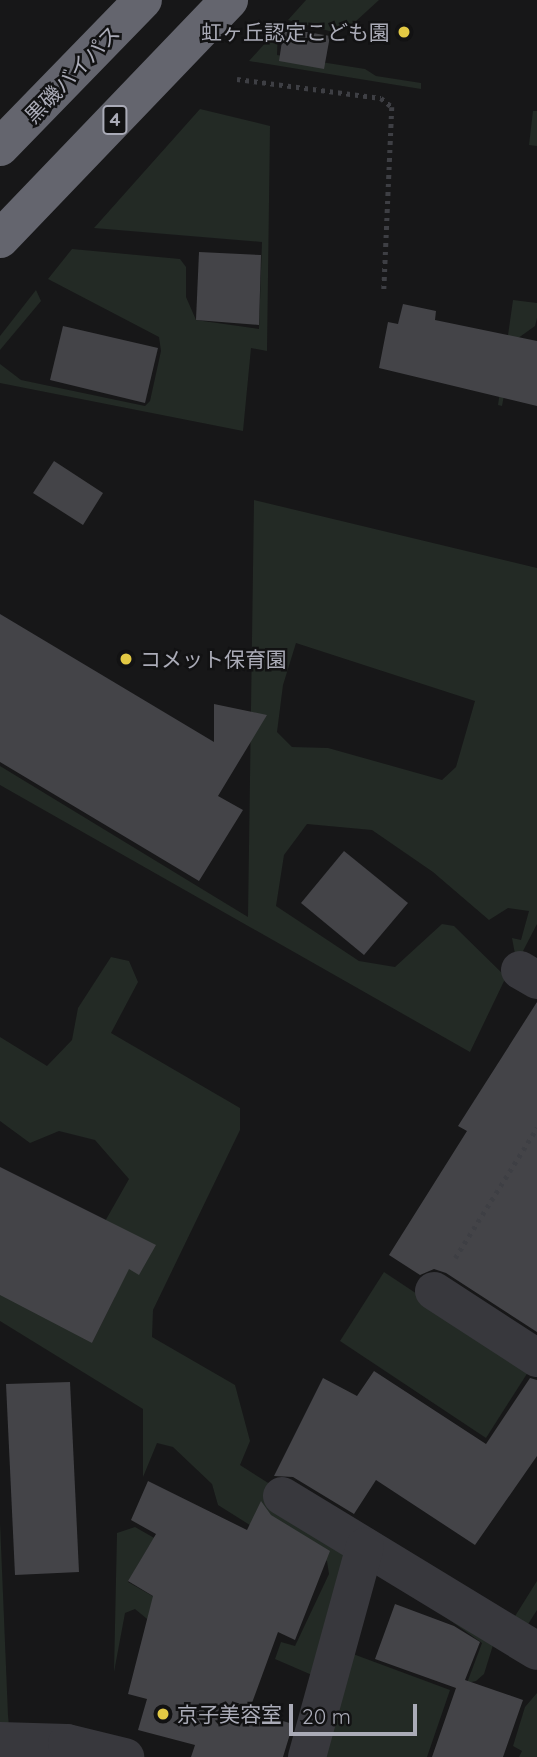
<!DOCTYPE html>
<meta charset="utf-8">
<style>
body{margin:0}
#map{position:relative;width:537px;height:1757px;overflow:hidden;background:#171718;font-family:Quicksand,"Noto Sans JP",sans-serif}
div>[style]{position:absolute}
.green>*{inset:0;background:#232a25}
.building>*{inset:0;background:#444448}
.path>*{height:4.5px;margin-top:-2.25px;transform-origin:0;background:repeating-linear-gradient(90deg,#3e3f44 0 3.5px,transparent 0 8.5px)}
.minor>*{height:38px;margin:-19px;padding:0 19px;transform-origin:19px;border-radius:19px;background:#38383d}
.highway>*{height:38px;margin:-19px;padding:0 19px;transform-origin:19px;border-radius:19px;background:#64656e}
.dots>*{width:19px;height:19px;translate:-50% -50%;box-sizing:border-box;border:4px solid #121213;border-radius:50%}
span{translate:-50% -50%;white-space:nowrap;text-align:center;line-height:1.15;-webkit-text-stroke:5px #121213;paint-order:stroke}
.shield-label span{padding:2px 5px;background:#121213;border:2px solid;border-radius:5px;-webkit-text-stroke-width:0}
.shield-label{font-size:19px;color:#aaabb7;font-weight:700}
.poi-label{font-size:21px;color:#aaabb7}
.right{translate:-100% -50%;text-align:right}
.left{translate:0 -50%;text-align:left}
.street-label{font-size:21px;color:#aaabb7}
.scale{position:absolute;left:289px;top:1704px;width:128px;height:32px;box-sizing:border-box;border:4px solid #aaabb7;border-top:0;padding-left:9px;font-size:21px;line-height:24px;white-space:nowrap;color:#aaabb7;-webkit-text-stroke:5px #121213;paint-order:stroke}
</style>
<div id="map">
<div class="green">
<i style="clip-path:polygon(306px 0,379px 0,355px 22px,333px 32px,288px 20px)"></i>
<i style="clip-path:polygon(278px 29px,277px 55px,365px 69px,376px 76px,421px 83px,421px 89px,249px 61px)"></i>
<i style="clip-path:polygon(200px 109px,270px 126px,267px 351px,251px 348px,243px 431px,0 383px,0 364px,21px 380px,145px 406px,150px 401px,161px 351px,159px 337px,48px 279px,72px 249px,180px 259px,186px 267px,186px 297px,196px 320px,259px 329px,262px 242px,94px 228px)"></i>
<i style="clip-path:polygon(533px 111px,537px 111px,537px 146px,529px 145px)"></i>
<i style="clip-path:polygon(36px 290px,41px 301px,0 350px,0 336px)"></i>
<i style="clip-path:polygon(513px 300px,537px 303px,537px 318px,535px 326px,514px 341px,502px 406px,498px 405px)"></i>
<i style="clip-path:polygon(evenodd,254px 500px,537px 568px,537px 924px,523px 951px,535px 961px,515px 954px,512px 938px,521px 940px,529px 911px,508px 908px,489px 920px,433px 872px,372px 830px,307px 824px,284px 855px,276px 906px,359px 961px,395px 967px,442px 924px,454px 926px,506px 977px,470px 1052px,0 785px,0 766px,248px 917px,254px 500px,296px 643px,475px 701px,456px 767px,442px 780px,328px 748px,292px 747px,277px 732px,283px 685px,296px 643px)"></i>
<i style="clip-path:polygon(111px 957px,129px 961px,138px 982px,111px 1033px,240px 1108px,240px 1130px,153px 1310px,152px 1337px,235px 1385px,250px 1441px,240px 1465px,273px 1486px,348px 1559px,312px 1675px,275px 1659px,281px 1642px,295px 1646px,329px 1574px,327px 1561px,261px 1532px,218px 1505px,212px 1484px,173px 1447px,157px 1443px,143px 1477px,143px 1409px,0 1321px,0 1261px,92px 1343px,115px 1297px,74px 1276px,129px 1179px,95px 1140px,59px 1131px,30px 1143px,0 1121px,0 1037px,47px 1066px,72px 1040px,78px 1008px)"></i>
<i style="clip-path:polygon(384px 1272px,530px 1369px,486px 1438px,340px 1341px)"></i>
<i style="clip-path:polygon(0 1522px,8px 1715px,9px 1726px,0 1726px)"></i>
<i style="clip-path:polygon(evenodd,135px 1527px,219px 1575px,163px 1632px,135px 1609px,125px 1613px,114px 1672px,117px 1533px,135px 1527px,149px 1546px,191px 1572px,170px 1606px,128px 1582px,149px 1546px)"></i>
<i style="clip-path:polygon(537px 1581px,537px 1610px,525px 1629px,512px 1621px)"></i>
<i style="clip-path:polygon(444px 1616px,494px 1642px,484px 1674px,476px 1681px,467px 1683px,482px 1643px)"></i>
<i style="clip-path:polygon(353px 1654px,450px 1690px,427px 1757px,323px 1757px)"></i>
<i style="clip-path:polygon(537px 1693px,537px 1757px,519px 1757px,522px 1751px,513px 1746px,525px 1707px)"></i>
</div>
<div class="building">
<i style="clip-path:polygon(284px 28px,330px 36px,324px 69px,279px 61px)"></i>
<i style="clip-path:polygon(199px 252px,261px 255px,259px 325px,196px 320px)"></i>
<i style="clip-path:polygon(403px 304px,436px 311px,435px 320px,537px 341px,537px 406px,379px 368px,388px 322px,398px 324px)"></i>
<i style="clip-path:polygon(63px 326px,158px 348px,145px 403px,50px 380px)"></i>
<i style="clip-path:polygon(54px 461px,103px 493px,83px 525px,33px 493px)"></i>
<i style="clip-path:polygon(0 614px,214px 742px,214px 704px,267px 715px,218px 796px,243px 810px,199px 881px,0 762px)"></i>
<i style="clip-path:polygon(344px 851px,408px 903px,364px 955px,301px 903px)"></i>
<i style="clip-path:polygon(537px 1002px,537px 1332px,446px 1273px,434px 1269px,420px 1275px,389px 1255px,467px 1131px,458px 1126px)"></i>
<i style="clip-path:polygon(0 1167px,156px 1245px,139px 1275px,129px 1269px,92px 1343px,0 1295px)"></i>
<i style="clip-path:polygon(374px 1371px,486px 1444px,530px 1378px,537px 1380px,537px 1456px,475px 1545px,376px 1480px,354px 1514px,293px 1477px,274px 1476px,323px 1378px,357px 1396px)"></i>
<i style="clip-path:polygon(70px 1382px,79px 1572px,15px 1575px,6px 1384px)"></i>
<i style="clip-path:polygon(148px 1481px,247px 1530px,261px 1501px,271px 1515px,330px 1551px,295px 1640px,278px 1632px,249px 1711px,293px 1724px,283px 1757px,191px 1757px,195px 1745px,138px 1730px,147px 1699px,128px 1694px,153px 1596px,128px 1581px,156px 1534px,131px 1520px)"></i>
<i style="clip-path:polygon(395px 1604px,454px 1626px,480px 1642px,465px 1680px,523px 1700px,503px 1757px,432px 1757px,456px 1688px,375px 1659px)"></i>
</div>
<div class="path">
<i style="left:237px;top:79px;width:145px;rotate:7.5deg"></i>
<i style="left:381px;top:98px;width:14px;rotate:39deg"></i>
<i style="left:392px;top:107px;width:183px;rotate:92.5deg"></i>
<i style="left:455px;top:1258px;width:154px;rotate:-57.8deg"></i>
</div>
<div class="minor">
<i style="left:520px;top:970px;width:20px;rotate:30deg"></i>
<i style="left:434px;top:1291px;width:123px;rotate:33deg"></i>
<i style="left:282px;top:1496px;width:298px;rotate:31.3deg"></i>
<i style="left:0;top:1741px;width:67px;rotate:1.7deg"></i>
<i style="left:67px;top:1743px;width:60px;rotate:13.6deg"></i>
<i style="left:307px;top:1757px;width:218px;rotate:-74.6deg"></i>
</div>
<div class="highway">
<i style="left:0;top:147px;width:205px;rotate:-45.8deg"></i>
<i style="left:0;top:239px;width:331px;rotate:-46.2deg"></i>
</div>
<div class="dots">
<i style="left:404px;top:32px;background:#e3c944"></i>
<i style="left:126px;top:659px;background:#e3c944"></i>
<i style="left:163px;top:1714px;background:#e3c944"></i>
</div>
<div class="shield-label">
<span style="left:115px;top:120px">4</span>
</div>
<div class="poi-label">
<span class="right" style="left:390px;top:32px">虹ヶ丘認定こども園</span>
<span class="left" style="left:140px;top:659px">コメット保育園</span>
<span class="left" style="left:177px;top:1714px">京子美容室</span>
</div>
<div class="street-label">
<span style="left:72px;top:74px;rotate:-46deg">黒磯バイパス</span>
</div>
<div class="scale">20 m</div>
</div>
